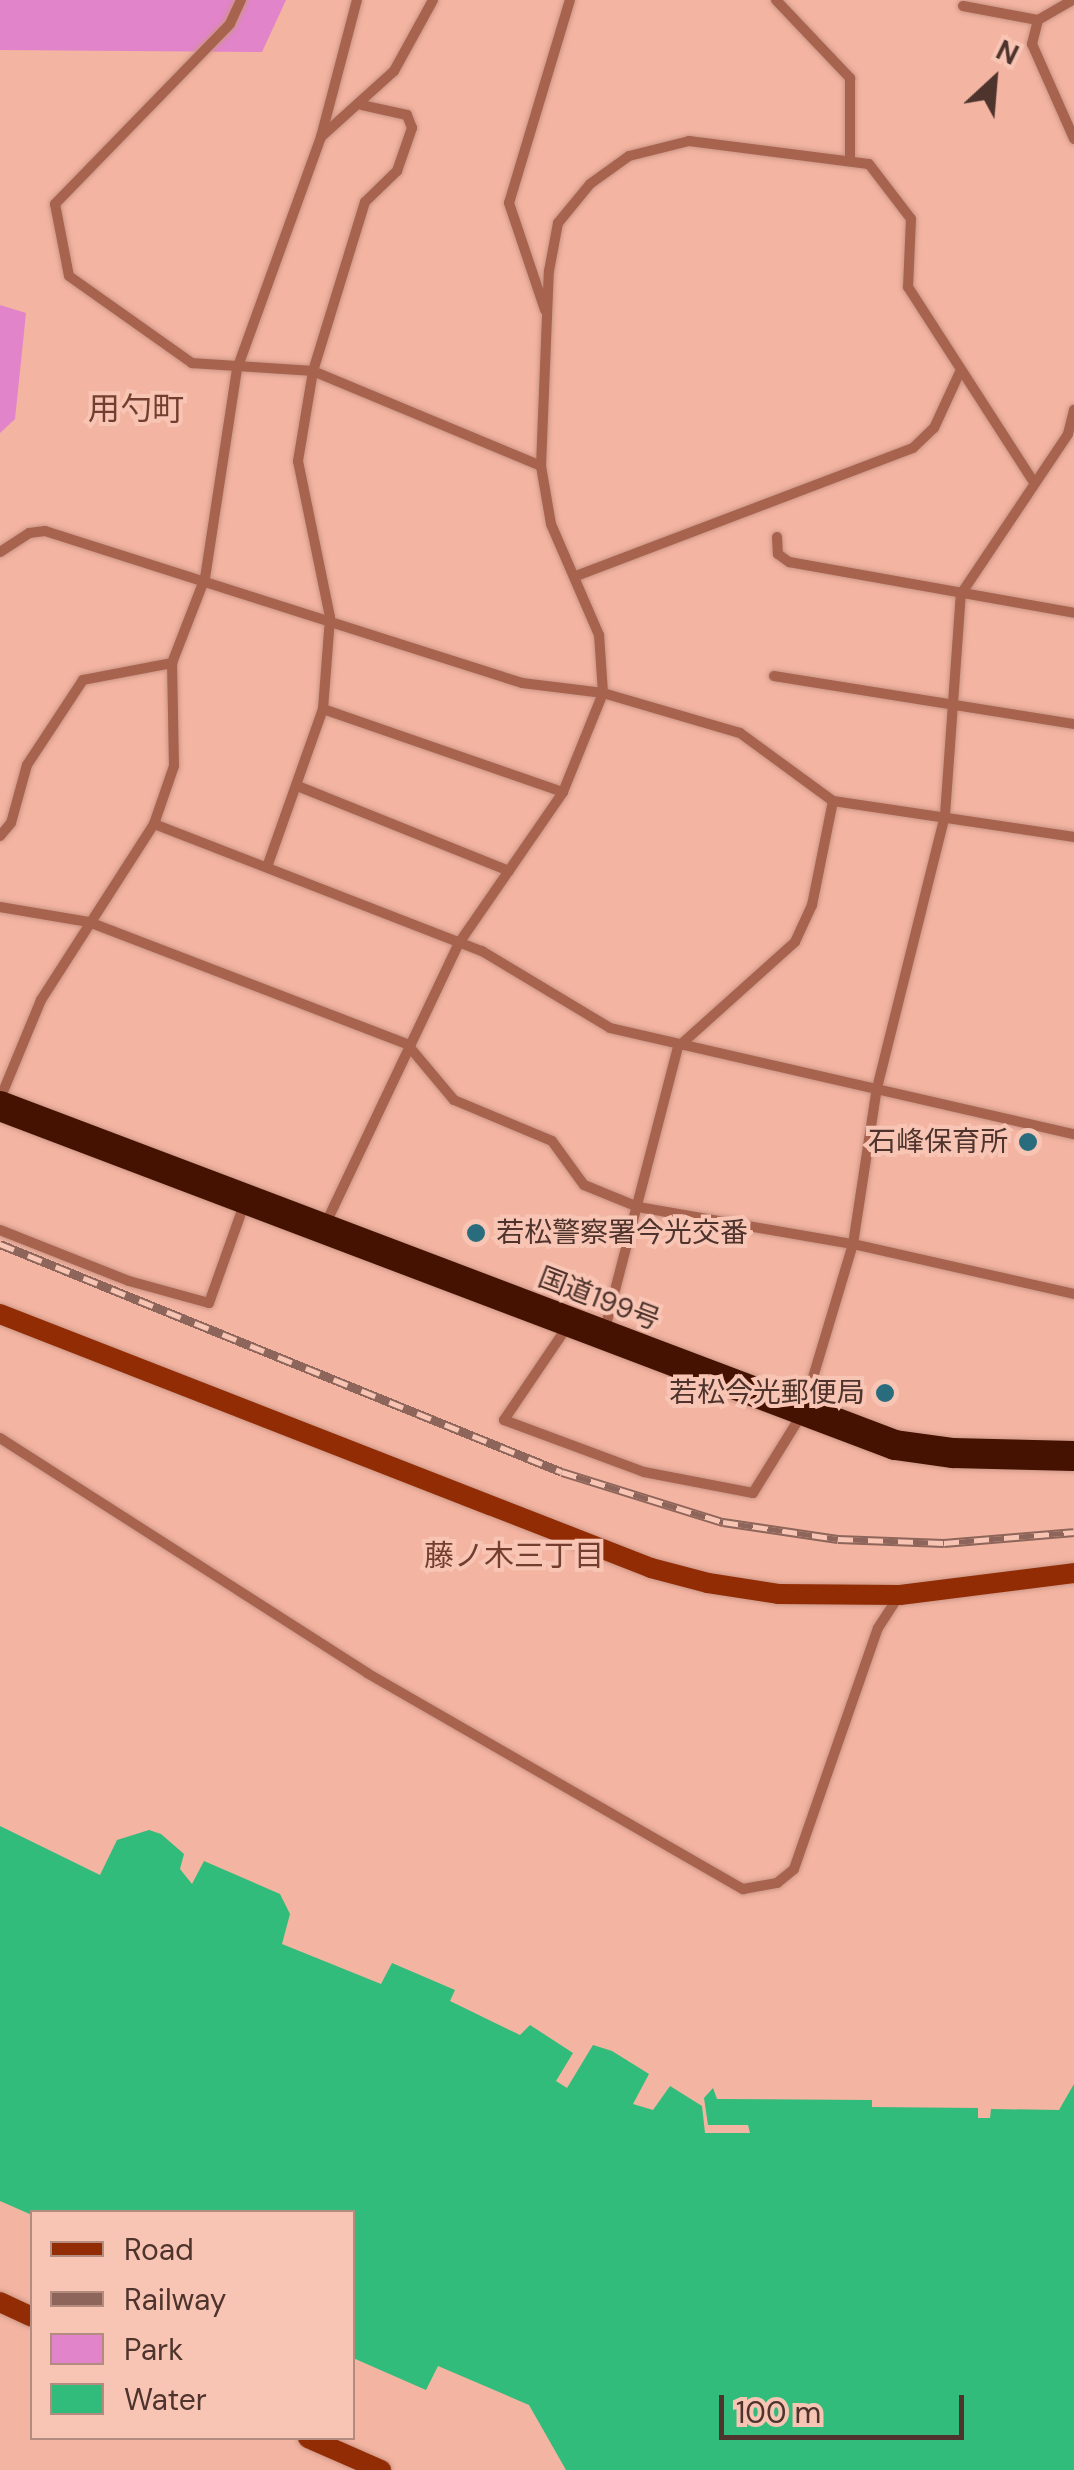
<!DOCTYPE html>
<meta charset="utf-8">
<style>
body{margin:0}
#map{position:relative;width:1074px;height:2470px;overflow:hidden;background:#f3b4a1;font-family:"DM Sans","Noto Sans JP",sans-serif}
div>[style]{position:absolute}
.green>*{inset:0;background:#e184c9}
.water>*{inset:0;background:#31bc7b}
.roads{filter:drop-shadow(0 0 2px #cb9585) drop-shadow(0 0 2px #cb9585)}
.street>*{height:10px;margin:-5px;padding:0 5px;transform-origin:5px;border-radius:5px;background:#a8634e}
.secondary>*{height:20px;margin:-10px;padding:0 10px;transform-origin:10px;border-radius:10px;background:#922c04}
.highway>*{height:30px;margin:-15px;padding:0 15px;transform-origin:15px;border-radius:15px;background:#451101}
.rail>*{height:9px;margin-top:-4.5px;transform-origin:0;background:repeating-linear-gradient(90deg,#f8c5b5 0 15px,#8e655a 0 30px);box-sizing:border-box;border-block:2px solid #8e655a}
.dots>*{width:28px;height:28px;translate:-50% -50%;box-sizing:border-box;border:5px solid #f8c5b5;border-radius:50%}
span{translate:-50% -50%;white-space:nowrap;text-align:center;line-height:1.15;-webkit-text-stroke:8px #f8c5b5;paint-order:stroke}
.poi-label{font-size:28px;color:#4e342d}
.right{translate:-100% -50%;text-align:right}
.left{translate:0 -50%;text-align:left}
.street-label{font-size:28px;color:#4e342d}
.neighbourhood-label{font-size:30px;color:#733e2e}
.quarter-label{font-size:32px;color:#733e2e}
.legend{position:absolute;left:30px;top:2210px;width:325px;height:230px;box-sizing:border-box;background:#f8c5b5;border:2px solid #b48b7f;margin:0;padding:12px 18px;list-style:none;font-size:30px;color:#4e342d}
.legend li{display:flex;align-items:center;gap:20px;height:50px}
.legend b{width:50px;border:2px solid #b48b7f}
.north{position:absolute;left:944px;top:30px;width:100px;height:100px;-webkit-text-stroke:8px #f8c5b5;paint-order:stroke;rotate:26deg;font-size:28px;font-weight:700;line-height:40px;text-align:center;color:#4e342d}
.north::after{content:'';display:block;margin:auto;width:35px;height:45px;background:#4e342d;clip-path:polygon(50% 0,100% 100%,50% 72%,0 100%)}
.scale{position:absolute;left:719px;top:2395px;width:245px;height:45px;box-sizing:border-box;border:5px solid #4e342d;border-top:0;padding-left:12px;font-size:30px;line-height:35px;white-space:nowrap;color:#4e342d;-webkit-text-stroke:8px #f8c5b5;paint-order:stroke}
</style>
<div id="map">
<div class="green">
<i style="clip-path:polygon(0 0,286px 0,262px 52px,0 50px)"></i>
<i style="clip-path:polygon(0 305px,26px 313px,15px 419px,0 433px)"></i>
</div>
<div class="water">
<i style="clip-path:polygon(0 1826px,100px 1875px,117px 1840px,149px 1830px,161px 1834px,184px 1854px,180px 1869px,192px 1884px,204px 1861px,280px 1894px,290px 1914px,282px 1944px,381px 1984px,392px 1963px,455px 1990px,450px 2001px,520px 2035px,530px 2025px,573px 2053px,556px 2081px,567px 2088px,593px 2045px,612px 2051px,649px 2074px,633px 2104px,653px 2110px,670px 2086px,702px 2106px,705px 2133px,750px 2133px,748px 2125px,708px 2125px,704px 2098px,713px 2088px,717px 2099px,872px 2100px,872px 2107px,978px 2108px,978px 2118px,990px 2118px,991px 2109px,1059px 2110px,1074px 2084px,1074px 2470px,566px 2470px,529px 2405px,438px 2366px,426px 2390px,353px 2358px,352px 2212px,32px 2215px,0 2201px)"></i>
</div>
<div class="roads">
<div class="street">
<i style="left:241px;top:0;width:26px;rotate:115deg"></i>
<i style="left:230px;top:24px;width:251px;rotate:134.2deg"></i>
<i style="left:55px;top:204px;width:73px;rotate:79deg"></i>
<i style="left:69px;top:276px;width:151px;rotate:35.3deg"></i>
<i style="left:192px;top:363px;width:121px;rotate:3.8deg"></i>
<i style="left:313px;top:371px;width:247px;rotate:22.6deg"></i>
<i style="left:776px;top:0;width:108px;rotate:46.5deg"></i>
<i style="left:850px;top:78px;width:80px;rotate:90deg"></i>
<i style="left:963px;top:6px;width:76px;rotate:10.6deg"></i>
<i style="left:1038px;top:20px;width:39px;rotate:-30deg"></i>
<i style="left:1038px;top:20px;width:25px;rotate:104deg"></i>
<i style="left:1032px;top:44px;width:104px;rotate:66.1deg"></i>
<i style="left:322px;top:136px;width:97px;rotate:-42.1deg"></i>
<i style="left:394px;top:71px;width:81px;rotate:-61.2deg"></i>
<i style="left:545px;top:310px;width:113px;rotate:-108.6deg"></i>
<i style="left:509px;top:203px;width:212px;rotate:-73.3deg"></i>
<i style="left:777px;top:537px;width:17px;rotate:87deg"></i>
<i style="left:778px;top:554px;width:14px;rotate:36deg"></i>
<i style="left:789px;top:562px;width:290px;rotate:10.1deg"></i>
<i style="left:0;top:552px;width:35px;rotate:-33deg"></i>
<i style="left:29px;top:533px;width:16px;rotate:-7deg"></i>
<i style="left:45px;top:531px;width:501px;rotate:17.67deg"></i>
<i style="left:522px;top:683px;width:82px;rotate:7deg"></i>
<i style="left:603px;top:693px;width:143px;rotate:16.3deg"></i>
<i style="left:740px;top:733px;width:115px;rotate:36.2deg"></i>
<i style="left:833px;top:801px;width:244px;rotate:8.5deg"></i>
<i style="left:576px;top:576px;width:360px;rotate:-20.8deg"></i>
<i style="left:913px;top:448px;width:29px;rotate:-44deg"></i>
<i style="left:934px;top:428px;width:60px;rotate:-65.2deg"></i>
<i style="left:774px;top:676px;width:304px;rotate:9.1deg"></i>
<i style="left:323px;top:709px;width:254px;rotate:19.1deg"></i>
<i style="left:300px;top:787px;width:225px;rotate:21.9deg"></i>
<i style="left:154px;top:824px;width:352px;rotate:21.2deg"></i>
<i style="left:482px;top:951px;width:149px;rotate:31deg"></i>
<i style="left:610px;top:1028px;width:476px;rotate:12.9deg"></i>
<i style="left:0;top:836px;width:17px;rotate:-50deg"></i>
<i style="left:11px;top:823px;width:60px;rotate:-74.6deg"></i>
<i style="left:27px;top:765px;width:102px;rotate:-56.6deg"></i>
<i style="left:83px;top:680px;width:91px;rotate:-10.8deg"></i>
<i style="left:267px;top:867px;width:168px;rotate:-70.5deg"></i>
<i style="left:323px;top:709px;width:92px;rotate:-85.6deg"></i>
<i style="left:330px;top:617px;width:159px;rotate:-101.6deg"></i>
<i style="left:298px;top:461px;width:91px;rotate:-80.5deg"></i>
<i style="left:313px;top:371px;width:177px;rotate:-72.9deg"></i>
<i style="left:365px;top:202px;width:45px;rotate:-44.1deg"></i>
<i style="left:397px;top:171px;width:46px;rotate:-70.8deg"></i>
<i style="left:412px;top:128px;width:14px;rotate:-111deg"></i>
<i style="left:407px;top:115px;width:46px;rotate:-167.5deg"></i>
<i style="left:0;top:907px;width:90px;rotate:9.6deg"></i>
<i style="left:89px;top:922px;width:341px;rotate:21deg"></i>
<i style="left:407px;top:1044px;width:73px;rotate:50deg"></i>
<i style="left:454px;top:1100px;width:106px;rotate:22.7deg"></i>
<i style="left:552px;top:1141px;width:54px;rotate:54deg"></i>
<i style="left:584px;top:1185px;width:58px;rotate:22.2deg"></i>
<i style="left:638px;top:1207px;width:218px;rotate:9.8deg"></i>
<i style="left:853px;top:1244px;width:227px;rotate:12.7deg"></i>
<i style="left:0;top:1099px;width:107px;rotate:-67.5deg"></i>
<i style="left:41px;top:1000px;width:209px;rotate:-57.3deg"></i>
<i style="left:154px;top:824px;width:61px;rotate:-71deg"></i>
<i style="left:174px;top:766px;width:103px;rotate:-91.1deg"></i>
<i style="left:172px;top:663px;width:91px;rotate:-68.8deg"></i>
<i style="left:205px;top:578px;width:211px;rotate:-81.3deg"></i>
<i style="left:237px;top:369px;width:247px;rotate:-70.1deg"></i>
<i style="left:321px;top:137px;width:142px;rotate:-75.3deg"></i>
<i style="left:326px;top:1223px;width:310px;rotate:-64.6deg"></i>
<i style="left:459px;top:943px;width:183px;rotate:-55.4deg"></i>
<i style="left:563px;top:792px;width:107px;rotate:-68deg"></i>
<i style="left:603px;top:693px;width:58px;rotate:-93.9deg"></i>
<i style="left:599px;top:635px;width:121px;rotate:-113.4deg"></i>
<i style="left:551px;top:524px;width:59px;rotate:-99.8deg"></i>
<i style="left:541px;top:466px;width:195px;rotate:-87.7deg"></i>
<i style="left:549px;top:271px;width:49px;rotate:-79.4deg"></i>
<i style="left:558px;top:223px;width:50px;rotate:-50.6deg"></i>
<i style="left:590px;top:184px;width:48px;rotate:-35.7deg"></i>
<i style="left:629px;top:156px;width:62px;rotate:-14deg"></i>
<i style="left:689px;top:141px;width:181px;rotate:7.3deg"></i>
<i style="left:869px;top:164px;width:69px;rotate:52.6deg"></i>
<i style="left:911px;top:219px;width:68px;rotate:92.5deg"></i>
<i style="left:908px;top:287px;width:231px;rotate:57.2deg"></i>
<i style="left:0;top:1230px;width:139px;rotate:21.6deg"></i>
<i style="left:129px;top:1281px;width:83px;rotate:15.4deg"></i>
<i style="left:209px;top:1303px;width:107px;rotate:-70.4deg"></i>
<i style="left:569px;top:1324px;width:116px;rotate:124.1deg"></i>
<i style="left:504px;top:1420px;width:149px;rotate:20.4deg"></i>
<i style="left:644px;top:1472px;width:111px;rotate:10.9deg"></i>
<i style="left:753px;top:1493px;width:93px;rotate:-58.2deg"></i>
<i style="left:802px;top:1414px;width:177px;rotate:-73.3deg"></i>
<i style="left:853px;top:1244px;width:158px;rotate:-81.3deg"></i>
<i style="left:877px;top:1088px;width:281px;rotate:-76deg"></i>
<i style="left:945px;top:815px;width:222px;rotate:-85.9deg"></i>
<i style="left:961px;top:594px;width:192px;rotate:-56.2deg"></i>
<i style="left:1068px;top:434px;width:25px;rotate:-76deg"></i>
<i style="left:605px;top:1329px;width:291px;rotate:-75.5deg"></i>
<i style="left:678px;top:1047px;width:157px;rotate:-41.9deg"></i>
<i style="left:795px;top:942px;width:41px;rotate:-65.3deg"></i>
<i style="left:812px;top:905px;width:106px;rotate:-78.6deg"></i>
<i style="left:0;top:1438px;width:436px;rotate:32.6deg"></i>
<i style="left:367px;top:1673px;width:434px;rotate:29.9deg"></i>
<i style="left:743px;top:1889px;width:35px;rotate:-10deg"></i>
<i style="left:777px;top:1883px;width:22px;rotate:-39deg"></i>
<i style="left:794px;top:1869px;width:255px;rotate:-70.8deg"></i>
<i style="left:878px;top:1628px;width:38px;rotate:-57deg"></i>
</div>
<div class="secondary">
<i style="left:0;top:1314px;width:699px;rotate:21.31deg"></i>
<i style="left:651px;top:1568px;width:59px;rotate:14.7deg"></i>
<i style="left:708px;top:1583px;width:71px;rotate:8.9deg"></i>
<i style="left:778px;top:1594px;width:122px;rotate:0.5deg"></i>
<i style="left:900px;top:1595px;width:175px;rotate:-7.2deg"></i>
<i style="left:0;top:2302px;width:35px;rotate:25deg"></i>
<i style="left:308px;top:2438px;width:80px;rotate:23.7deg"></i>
</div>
<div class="highway">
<i style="left:0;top:1106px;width:957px;rotate:20.75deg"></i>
<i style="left:895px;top:1445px;width:59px;rotate:7.9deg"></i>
<i style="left:953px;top:1453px;width:121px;rotate:1.4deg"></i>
</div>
</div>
<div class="rail">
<i style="left:0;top:1244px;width:606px;rotate:22.08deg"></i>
<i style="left:562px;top:1472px;width:169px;rotate:17.3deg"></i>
<i style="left:723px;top:1522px;width:116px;rotate:8.4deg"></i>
<i style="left:838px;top:1539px;width:106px;rotate:2.2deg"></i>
<i style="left:944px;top:1543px;width:130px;rotate:-4.8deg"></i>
</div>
<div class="dots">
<i style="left:1028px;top:1142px;background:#286c7d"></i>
<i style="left:476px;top:1233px;background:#286c7d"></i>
<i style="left:885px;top:1393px;background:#286c7d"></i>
</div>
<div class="poi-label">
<span class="right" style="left:1008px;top:1142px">石峰保育所</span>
<span class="left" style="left:496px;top:1233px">若松警察署今光交番</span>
<span class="right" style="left:865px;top:1393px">若松今光郵便局</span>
</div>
<div class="street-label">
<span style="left:599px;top:1299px;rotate:21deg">国道199号</span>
</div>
<div class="neighbourhood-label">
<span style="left:514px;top:1556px">藤ノ木三丁目</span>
</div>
<div class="quarter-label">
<span style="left:136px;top:409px">用勺町</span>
</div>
<ul class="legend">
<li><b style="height:12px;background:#922c04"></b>Road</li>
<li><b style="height:12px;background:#8e655a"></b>Railway</li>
<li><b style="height:28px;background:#e184c9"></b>Park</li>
<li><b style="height:28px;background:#31bc7b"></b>Water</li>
</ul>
<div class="north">N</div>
<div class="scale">100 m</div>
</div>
